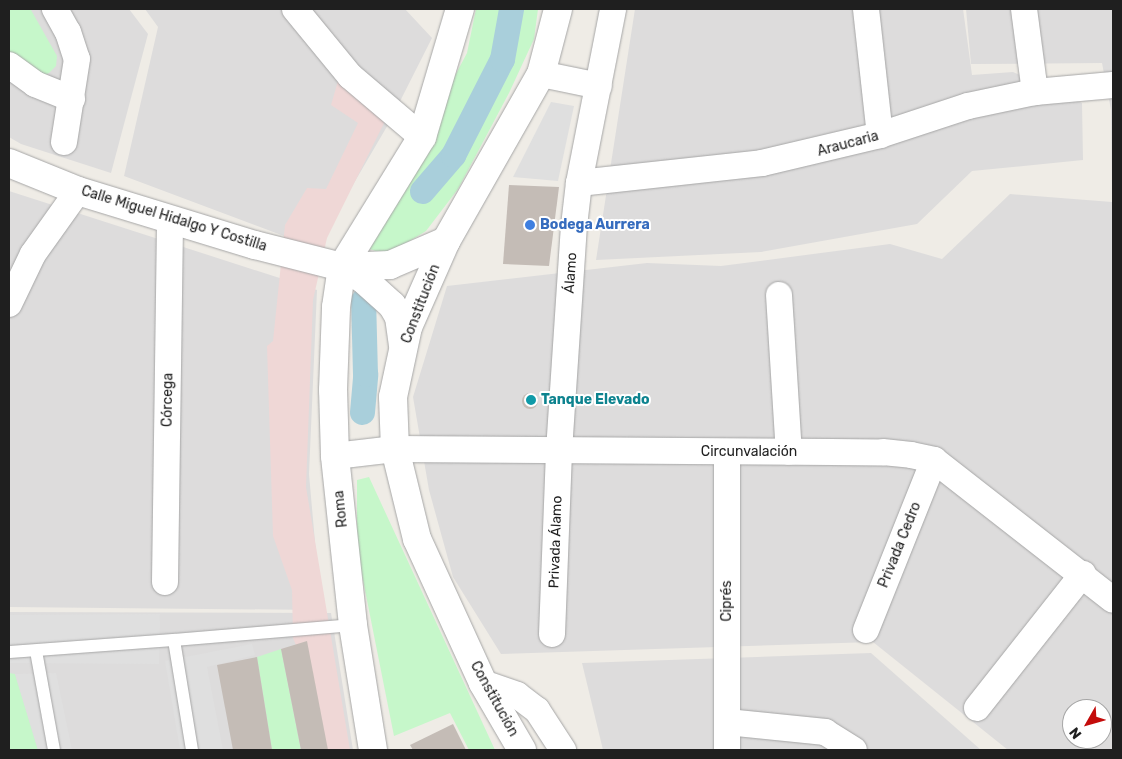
<!DOCTYPE html>
<meta charset="utf-8">
<style>
body{margin:0}
#map{position:relative;width:1122px;height:759px;overflow:hidden;background:#efece6;font-family:Rubik,sans-serif}
div>[style]{position:absolute}
.residential>*{inset:0;background:#dddcdc}
.commercial>*{inset:0;background:#efd7d6}
.park>*{inset:0;background:#c6f7ca}
.parking>*{inset:0;background:#dfdfdf}
.canal>*{height:25px;margin:-12.5px;padding:0 12.5px;transform-origin:12.5px;border-radius:12.5px;background:#a9cfdb}
.building>*{inset:0;background:#c4bcb6}
.round{border-radius:50%}
.roads{filter:drop-shadow(0 0 1px #a6a6a6) drop-shadow(0 0 1px #a6a6a6)}
.service>*{height:12px;margin:-6px;padding:0 6px;transform-origin:6px;border-radius:6px;background:#fff}
.minor>*{height:26px;margin:-13px;padding:0 13px;transform-origin:13px;border-radius:13px;background:#fff}
.tertiary>*{height:28px;margin:-14px;padding:0 14px;transform-origin:14px;border-radius:14px;background:#fff}
.dots>*{width:14px;height:14px;translate:-50% -50%;box-sizing:border-box;border:2px solid #fff;border-radius:50%}
span{translate:-50% -50%;white-space:nowrap;text-align:center;line-height:1.15;-webkit-text-stroke:4px #fff;paint-order:stroke}
.street-label{font-size:14px;color:#1f1f1f}
.shop-label{font-size:14px;color:#366cbe;font-weight:700}
.left{translate:0 -50%;text-align:left}
.culture-label{font-size:14px;color:#0d838f;font-weight:700}
.frame{position:absolute;inset:0;border:10px solid #1f1f1f;pointer-events:none}
.north{position:absolute;left:1062px;top:699px;width:50px;height:50px;box-sizing:border-box;background:#fff;border:1px solid #a5a5a5;border-radius:50%;rotate:232deg;font-size:14px;font-weight:700;line-height:20px;text-align:center;color:#1f1f1f}
.north::after{content:'';display:block;margin:auto;width:18px;height:22px;background:#c40c0b;clip-path:polygon(50% 0,100% 100%,50% 72%,0 100%)}
</style>
<div id="map">
<div class="residential">
<i style="clip-path:polygon(9px 9px,129px 9px,148px 34px,111px 173px,21px 144px,9px 137px)"></i>
<i style="clip-path:polygon(145px 9px,405px 9px,432px 38px,389px 123px,316px 248px,124px 176px,158px 27px)"></i>
<i style="clip-path:polygon(635px 9px,963px 9px,972px 75px,1013px 72px,1082px 103px,1083px 160px,972px 171px,917px 224px,761px 252px,596px 260px)"></i>
<i style="clip-path:polygon(evenodd,966px 9px,1113px 9px,1113px 750px,1008px 750px,873px 642px,501px 654px,453px 577px,429px 490px,413px 397px,447px 286px,647px 263px,721px 266px,890px 244px,942px 259px,1010px 194px,1112px 202px,1111px 110px,1102px 63px,971px 64px,966px 9px,1072px 709px,1102px 709px,1102px 739px,1072px 739px,1072px 709px)"></i>
<i style="clip-path:polygon(9px 191px,317px 290px,309px 474px,321px 610px,9px 607px)"></i>
<i style="clip-path:polygon(9px 612px,331px 613px,353px 750px,9px 750px)"></i>
<i style="clip-path:polygon(871px 653px,981px 750px,603px 750px,582px 663px)"></i>
</div>
<div class="commercial">
<i style="clip-path:polygon(338px 81px,388px 115px,327px 238px,313px 300px,306px 487px,350px 750px,320px 750px,300px 655px,293px 638px,292px 590px,273px 536px,267px 346px,273px 341px,285px 225px,307px 188px,326px 189px,358px 123px,331px 105px)"></i>
</div>
<div class="park">
<i style="clip-path:polygon(9px 9px,31px 10px,57px 56px,56px 66px,49px 73px,41px 77px,9px 57px)"></i>
<i style="clip-path:polygon(476px 9px,538px 9px,534px 39px,509px 93px,458px 189px,426px 231px,387px 255px,364px 247px,467px 53px)"></i>
<i style="clip-path:polygon(369px 477px,495px 750px,469px 750px,450px 713px,394px 736px,357px 550px,357px 480px)"></i>
<i style="clip-path:polygon(281px 649px,301px 750px,272px 750px,257px 657px)"></i>
<i style="clip-path:polygon(9px 673px,15px 674px,38px 750px,9px 750px)"></i>
</div>
<div class="parking">
<i style="clip-path:polygon(551px 102px,574px 106px,558px 181px,513px 177px)"></i>
<i style="clip-path:polygon(160px 614px,159px 664px,9px 663px,9px 615px)"></i>
<i style="clip-path:polygon(252px 644px,255px 655px,207px 667px,223px 750px,180px 750px,165px 661px)"></i>
<i style="clip-path:polygon(56px 673px,72px 750px,38px 750px,15px 674px)"></i>
</div>
<div class="canal">
<i style="left:422px;top:191px;width:48px;rotate:-49.3deg"></i>
<i style="left:453px;top:155px;width:108px;rotate:-63deg"></i>
<i style="left:502px;top:59px;width:51px;rotate:-79.8deg"></i>
<i style="left:362px;top:412px;width:38px;rotate:-85deg"></i>
<i style="left:365px;top:374px;width:74px;rotate:-91.5deg"></i>
</div>
<div class="building">
<i style="clip-path:polygon(509px 185px,559px 187px,549px 266px,503px 264px)"></i>
<i class="round" style="left:522px;top:393px;width:16px;height:16px"></i>
<i style="clip-path:polygon(307px 641px,328px 750px,301px 750px,281px 649px)"></i>
<i style="clip-path:polygon(257px 657px,272px 750px,233px 750px,217px 665px)"></i>
<i style="clip-path:polygon(453px 724px,466px 750px,413px 750px,410px 745px)"></i>
</div>
<div class="roads">
<div class="service">
<i style="left:36px;top:651px;width:101px;rotate:79.7deg"></i>
<i style="left:9px;top:652px;width:165px;rotate:-4.2deg"></i>
<i style="left:192px;top:750px;width:111px;rotate:-99.3deg"></i>
<i style="left:174px;top:640px;width:180px;rotate:-4.8deg"></i>
</div>
<div class="minor">
<i style="left:55px;top:9px;width:26px;rotate:61deg"></i>
<i style="left:68px;top:32px;width:28px;rotate:72deg"></i>
<i style="left:77px;top:59px;width:84px;rotate:98.9deg"></i>
<i style="left:295px;top:9px;width:87px;rotate:50.6deg"></i>
<i style="left:350px;top:76px;width:94px;rotate:40.3deg"></i>
<i style="left:866px;top:9px;width:127px;rotate:83.7deg"></i>
<i style="left:1024px;top:9px;width:84px;rotate:82.5deg"></i>
<i style="left:9px;top:65px;width:32px;rotate:36deg"></i>
<i style="left:35px;top:84px;width:40px;rotate:22deg"></i>
<i style="left:541px;top:74px;width:59px;rotate:11.7deg"></i>
<i style="left:579px;top:183px;width:184px;rotate:-6.2deg"></i>
<i style="left:762px;top:163px;width:121px;rotate:-13.3deg"></i>
<i style="left:880px;top:135px;width:93px;rotate:-18.2deg"></i>
<i style="left:968px;top:106px;width:68px;rotate:-11.8deg"></i>
<i style="left:1035px;top:92px;width:78px;rotate:-5.1deg"></i>
<i style="left:779px;top:295px;width:157px;rotate:86.4deg"></i>
<i style="left:9px;top:304px;width:55px;rotate:-64.4deg"></i>
<i style="left:33px;top:254px;width:77px;rotate:-54.5deg"></i>
<i style="left:335px;top:456px;width:60px;rotate:-6.7deg"></i>
<i style="left:395px;top:449px;width:488px;rotate:0.4deg"></i>
<i style="left:883px;top:452px;width:28px;rotate:6deg"></i>
<i style="left:911px;top:455px;width:24px;rotate:12deg"></i>
<i style="left:934px;top:460px;width:227px;rotate:38deg"></i>
<i style="left:165px;top:582px;width:363px;rotate:-89.2deg"></i>
<i style="left:866px;top:630px;width:183px;rotate:-68.2deg"></i>
<i style="left:552px;top:634px;width:183px;rotate:-87.8deg"></i>
<i style="left:559px;top:451px;width:225px;rotate:-86.2deg"></i>
<i style="left:574px;top:226px;width:43px;rotate:-83.4deg"></i>
<i style="left:579px;top:183px;width:177px;rotate:-78.9deg"></i>
<i style="left:483px;top:683px;width:36px;rotate:19deg"></i>
<i style="left:517px;top:695px;width:25px;rotate:37deg"></i>
<i style="left:537px;top:710px;width:48px;rotate:57deg"></i>
<i style="left:977px;top:708px;width:171px;rotate:-51.7deg"></i>
<i style="left:727px;top:722px;width:99px;rotate:5.8deg"></i>
<i style="left:825px;top:732px;width:34px;rotate:32deg"></i>
<i style="left:727px;top:750px;width:298px;rotate:-90deg"></i>
</div>
<div class="tertiary">
<i style="left:9px;top:163px;width:74px;rotate:22.1deg"></i>
<i style="left:78px;top:191px;width:185px;rotate:17deg"></i>
<i style="left:255px;top:245px;width:90px;rotate:14.2deg"></i>
<i style="left:342px;top:267px;width:48px;rotate:-2.4deg"></i>
<i style="left:390px;top:265px;width:61px;rotate:-23.2deg"></i>
<i style="left:342px;top:267px;width:24px;rotate:30deg"></i>
<i style="left:363px;top:279px;width:39px;rotate:42deg"></i>
<i style="left:392px;top:305px;width:14px;rotate:60deg"></i>
<i style="left:399px;top:317px;width:29px;rotate:82deg"></i>
<i style="left:373px;top:750px;width:127px;rotate:-99.1deg"></i>
<i style="left:353px;top:625px;width:170px;rotate:-96.1deg"></i>
<i style="left:335px;top:456px;width:66px;rotate:-91.7deg"></i>
<i style="left:333px;top:390px;width:83px;rotate:-87.9deg"></i>
<i style="left:336px;top:307px;width:40px;rotate:-81.5deg"></i>
<i style="left:342px;top:267px;width:153px;rotate:-58.4deg"></i>
<i style="left:422px;top:137px;width:134px;rotate:-73.5deg"></i>
<i style="left:522px;top:750px;width:78px;rotate:-120.2deg"></i>
<i style="left:483px;top:683px;width:158px;rotate:-114.6deg"></i>
<i style="left:417px;top:539px;width:93px;rotate:-103.7deg"></i>
<i style="left:395px;top:449px;width:52px;rotate:-92.2deg"></i>
<i style="left:393px;top:397px;width:72px;rotate:-77.9deg"></i>
<i style="left:408px;top:327px;width:94px;rotate:-66.2deg"></i>
<i style="left:446px;top:241px;width:192px;rotate:-60.4deg"></i>
<i style="left:541px;top:74px;width:67px;rotate:-75.3deg"></i>
</div>
</div>
<div class="dots">
<i style="left:530px;top:225px;background:#3f7fe0"></i>
<i style="left:531px;top:400px;background:#0f9aa8"></i>
</div>
<div class="street-label">
<span style="left:848px;top:144px;rotate:-15deg">Araucaria</span>
<span style="left:174px;top:219px;rotate:17deg">Calle Miguel Hidalgo Y Costilla</span>
<span style="left:571px;top:273px;rotate:-86deg">Álamo</span>
<span style="left:421px;top:304px;rotate:-69deg">Constitución</span>
<span style="left:168px;top:400px;rotate:-89deg">Córcega</span>
<span style="left:749px;top:452px">Circunvalación</span>
<span style="left:341px;top:509px;rotate:-96deg">Roma</span>
<span style="left:556px;top:542px;rotate:-88deg">Privada Álamo</span>
<span style="left:900px;top:545px;rotate:-68deg">Privada Cedro</span>
<span style="left:727px;top:601px;rotate:-90deg">Ciprés</span>
<span style="left:494px;top:699px;rotate:61deg">Constitución</span>
</div>
<div class="shop-label">
<span class="left" style="left:540px;top:225px">Bodega Aurrera</span>
</div>
<div class="culture-label">
<span class="left" style="left:541px;top:400px">Tanque Elevado</span>
</div>
<div class="frame"></div>
<div class="north">N</div>
</div>
